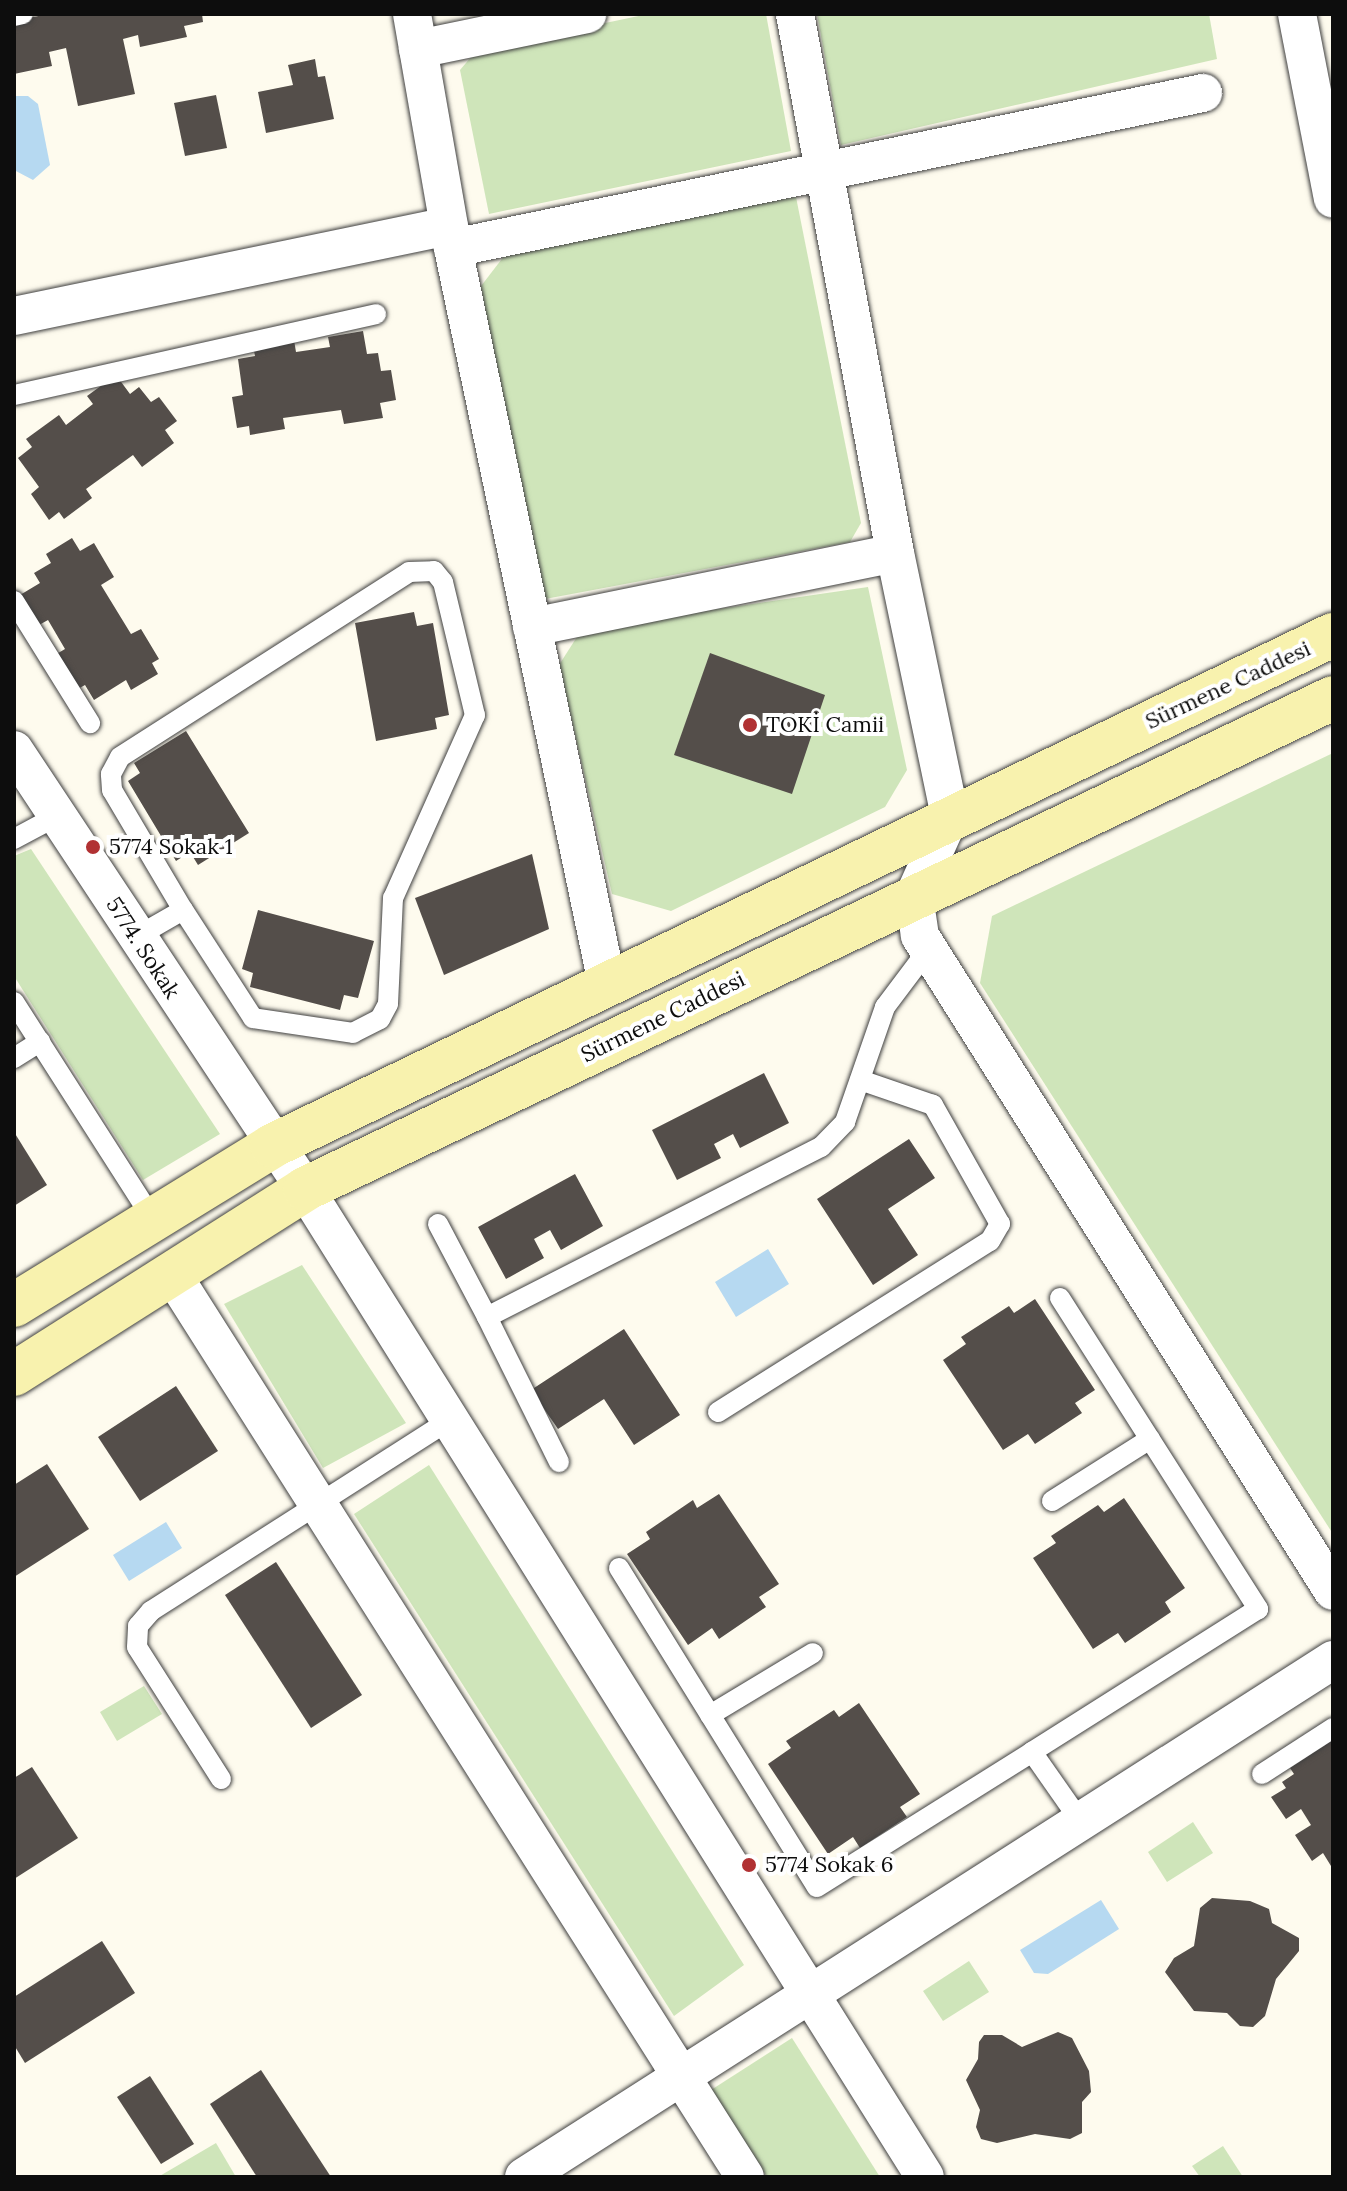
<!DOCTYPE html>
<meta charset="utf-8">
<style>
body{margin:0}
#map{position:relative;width:1347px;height:2191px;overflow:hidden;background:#fefbee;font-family:Lora,serif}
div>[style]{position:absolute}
.green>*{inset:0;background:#cfe5ba}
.water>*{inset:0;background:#b6d9f1}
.building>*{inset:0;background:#544e4a}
.roads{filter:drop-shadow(0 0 2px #404040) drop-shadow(0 0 2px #404040)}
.lane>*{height:20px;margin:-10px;padding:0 10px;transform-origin:10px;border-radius:10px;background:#fff}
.street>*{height:38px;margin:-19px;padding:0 19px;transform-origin:19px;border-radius:19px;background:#fff}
.secondary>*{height:44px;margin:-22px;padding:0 22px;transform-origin:22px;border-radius:22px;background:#f8f2ae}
.dots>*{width:22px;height:22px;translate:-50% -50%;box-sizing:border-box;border:4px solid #fff;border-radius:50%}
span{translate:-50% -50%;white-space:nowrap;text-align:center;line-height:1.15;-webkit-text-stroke:8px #fff;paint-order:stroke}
.street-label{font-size:22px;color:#0d0d0d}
.poi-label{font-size:22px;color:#0d0d0d}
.left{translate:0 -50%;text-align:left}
.frame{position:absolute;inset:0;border:16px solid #0d0d0d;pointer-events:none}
</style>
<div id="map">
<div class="green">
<i style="clip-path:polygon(648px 14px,766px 14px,791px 151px,489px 214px,460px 70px,477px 50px)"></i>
<i style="clip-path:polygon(817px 14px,1209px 14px,1217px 59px,841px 145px)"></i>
<i style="clip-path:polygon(796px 197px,861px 523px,850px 542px,545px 599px,478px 290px,511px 247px)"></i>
<i style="clip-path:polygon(868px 587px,907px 770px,885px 807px,671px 911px,612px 894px,559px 665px,582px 629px)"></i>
<i style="clip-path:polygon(1333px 753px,1333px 1534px,980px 983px,992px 916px)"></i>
<i style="clip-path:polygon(31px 849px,220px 1134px,143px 1180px,14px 976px,14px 856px)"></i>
<i style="clip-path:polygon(302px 1265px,406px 1423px,323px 1468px,224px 1304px)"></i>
<i style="clip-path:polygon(429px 1465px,744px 1965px,674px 2016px,354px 1514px)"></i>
<i style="clip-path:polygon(144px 1686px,162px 1714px,117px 1741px,100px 1712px)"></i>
<i style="clip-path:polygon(1193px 1822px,1213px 1853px,1167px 1882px,1148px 1852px)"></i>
<i style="clip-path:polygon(969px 1961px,989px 1992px,943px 2021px,923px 1991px)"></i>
<i style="clip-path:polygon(792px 2038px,880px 2177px,767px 2177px,711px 2090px)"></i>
<i style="clip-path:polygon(216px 2143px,236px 2177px,158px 2177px)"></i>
<i style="clip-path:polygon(1223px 2146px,1243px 2177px,1200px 2177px,1192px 2166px)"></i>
</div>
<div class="water">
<i style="clip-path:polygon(14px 96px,28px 96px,38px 104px,50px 165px,33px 180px,14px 170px)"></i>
<i style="clip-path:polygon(768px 1249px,789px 1284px,736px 1317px,715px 1282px)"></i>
<i style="clip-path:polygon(166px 1522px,182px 1548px,129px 1581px,113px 1555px)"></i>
<i style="clip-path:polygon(1101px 1900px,1119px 1929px,1048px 1974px,1034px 1973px,1020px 1950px)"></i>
</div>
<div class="building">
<i style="clip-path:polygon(48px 14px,202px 14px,203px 22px,184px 26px,187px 37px,140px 47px,138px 35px,123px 39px,135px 94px,78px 106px,66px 48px,49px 52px,52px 66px,14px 74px,14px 21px)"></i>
<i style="clip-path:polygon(315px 59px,318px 77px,325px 76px,334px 119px,266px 133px,258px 92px,293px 85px,288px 65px)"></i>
<i style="clip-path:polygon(216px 95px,227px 148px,185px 156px,174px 103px)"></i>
<i style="clip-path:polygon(363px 331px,367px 354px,378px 353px,381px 371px,391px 370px,396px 400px,380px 403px,383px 418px,344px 424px,341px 410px,283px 418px,285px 429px,250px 435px,249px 426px,237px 428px,232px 397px,243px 395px,238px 359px,255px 356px,253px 346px,294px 340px,296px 352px,330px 347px,328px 337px)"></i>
<i style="clip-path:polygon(116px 375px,130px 394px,139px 387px,151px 402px,159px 397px,177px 421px,165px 430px,174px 443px,142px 467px,133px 455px,86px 489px,92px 498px,64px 519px,59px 512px,49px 520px,31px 494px,39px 487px,18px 458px,32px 447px,26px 439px,59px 415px,66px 425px,93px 404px,87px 396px)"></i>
<i style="clip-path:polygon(72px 538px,80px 551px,94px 543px,114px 577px,101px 585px,131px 634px,141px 629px,159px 659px,152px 663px,158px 674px,131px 690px,126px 680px,94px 700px,85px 685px,76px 690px,55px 655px,65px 649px,48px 620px,39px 625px,20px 595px,40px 583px,34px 573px,51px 563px,46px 554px)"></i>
<i style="clip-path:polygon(414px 612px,417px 626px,433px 623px,449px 715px,435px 718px,437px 729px,376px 741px,355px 623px)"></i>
<i style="clip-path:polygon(710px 653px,825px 695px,792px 794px,674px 755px)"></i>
<i style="clip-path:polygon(186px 731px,249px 833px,198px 865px,190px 852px,176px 861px,128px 781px,140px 773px,134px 763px)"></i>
<i style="clip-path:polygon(532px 854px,549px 929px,444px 975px,415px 898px)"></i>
<i style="clip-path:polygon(258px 910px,374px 941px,358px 998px,344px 995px,340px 1010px,250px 987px,253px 973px,242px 969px)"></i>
<i style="clip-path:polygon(764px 1073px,789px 1123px,740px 1148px,733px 1134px,714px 1144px,721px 1158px,677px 1180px,652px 1130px)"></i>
<i style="clip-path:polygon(14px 1132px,47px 1185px,14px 1206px)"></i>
<i style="clip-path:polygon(909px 1139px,935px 1178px,888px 1209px,918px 1255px,873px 1285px,817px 1199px)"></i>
<i style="clip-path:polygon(575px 1174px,603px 1226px,561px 1250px,550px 1230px,534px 1239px,544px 1258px,506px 1279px,478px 1227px)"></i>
<i style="clip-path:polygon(1035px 1299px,1095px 1390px,1075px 1403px,1082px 1413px,1035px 1444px,1028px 1434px,1003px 1450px,943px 1360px,966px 1344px,961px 1337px,1009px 1306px,1014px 1313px)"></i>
<i style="clip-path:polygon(624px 1329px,680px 1415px,634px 1445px,604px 1399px,558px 1429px,531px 1390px)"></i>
<i style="clip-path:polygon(176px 1386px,218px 1451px,140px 1501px,98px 1437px)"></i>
<i style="clip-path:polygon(47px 1464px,89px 1529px,14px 1577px,14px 1485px)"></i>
<i style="clip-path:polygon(719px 1494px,779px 1584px,759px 1597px,766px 1607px,719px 1639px,712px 1628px,688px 1645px,627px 1554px,650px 1539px,646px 1532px,693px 1500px,697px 1508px)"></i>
<i style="clip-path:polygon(1124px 1498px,1185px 1588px,1165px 1602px,1171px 1612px,1125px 1643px,1118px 1633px,1093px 1649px,1033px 1558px,1056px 1543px,1051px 1536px,1098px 1505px,1104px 1512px)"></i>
<i style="clip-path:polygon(276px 1562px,362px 1695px,311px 1728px,225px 1595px)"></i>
<i style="clip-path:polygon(859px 1703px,920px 1794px,900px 1807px,907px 1817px,860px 1848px,853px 1837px,828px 1854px,768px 1764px,791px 1748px,786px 1741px,834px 1710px,839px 1717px)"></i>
<i style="clip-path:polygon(1333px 1740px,1333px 1865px,1331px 1866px,1323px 1853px,1312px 1861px,1295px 1835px,1311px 1825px,1301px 1809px,1286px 1819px,1271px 1797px,1286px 1788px,1282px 1782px,1294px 1774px,1290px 1768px)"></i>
<i style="clip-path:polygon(32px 1767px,78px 1838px,14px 1879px,14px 1778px)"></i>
<i style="clip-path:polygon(1212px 1898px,1250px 1901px,1269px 1909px,1272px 1923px,1299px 1938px,1299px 1951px,1276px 1979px,1265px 2016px,1253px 2027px,1240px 2026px,1227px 2013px,1194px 2011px,1165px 1972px,1174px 1958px,1194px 1946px,1200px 1908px)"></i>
<i style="clip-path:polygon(102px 1941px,135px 1993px,25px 2063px,14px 2045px,14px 1997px)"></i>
<i style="clip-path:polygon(1058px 2032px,1072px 2038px,1089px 2071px,1091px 2092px,1082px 2102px,1082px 2133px,1070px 2139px,1035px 2134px,997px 2143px,981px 2139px,976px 2127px,980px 2110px,966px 2080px,978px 2059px,979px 2042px,984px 2035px,1002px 2035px,1022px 2047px)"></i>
<i style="clip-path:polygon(261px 2070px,331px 2177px,257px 2177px,210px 2104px)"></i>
<i style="clip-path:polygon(150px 2076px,194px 2144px,161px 2164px,117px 2097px)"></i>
</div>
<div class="roads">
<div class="lane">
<i style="left:14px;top:16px;width:9px;rotate:-13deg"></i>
<i style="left:14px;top:395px;width:371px;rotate:-12.6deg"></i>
<i style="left:14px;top:601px;width:144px;rotate:58.1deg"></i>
<i style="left:14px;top:839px;width:49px;rotate:-28.1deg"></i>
<i style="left:136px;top:937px;width:54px;rotate:-29.9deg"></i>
<i style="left:183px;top:910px;width:139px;rotate:-120.6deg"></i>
<i style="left:112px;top:790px;width:16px;rotate:-94deg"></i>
<i style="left:111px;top:774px;width:19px;rotate:-62deg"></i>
<i style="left:120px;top:757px;width:343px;rotate:-32.6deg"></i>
<i style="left:409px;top:572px;width:25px;rotate:-2deg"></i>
<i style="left:434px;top:571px;width:14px;rotate:51deg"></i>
<i style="left:443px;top:582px;width:137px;rotate:76.5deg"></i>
<i style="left:475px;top:715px;width:201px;rotate:114.1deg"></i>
<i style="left:393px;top:898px;width:106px;rotate:92.7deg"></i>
<i style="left:388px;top:1004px;width:17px;rotate:118deg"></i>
<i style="left:380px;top:1019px;width:30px;rotate:153deg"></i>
<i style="left:353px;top:1033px;width:101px;rotate:-171.5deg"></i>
<i style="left:253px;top:1018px;width:129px;rotate:-122.9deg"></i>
<i style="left:14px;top:1002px;width:258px;rotate:57.4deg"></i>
<i style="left:14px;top:1058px;width:31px;rotate:-32deg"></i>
<i style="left:438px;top:1224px;width:105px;rotate:62.2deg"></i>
<i style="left:487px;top:1317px;width:375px;rotate:-27deg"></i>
<i style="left:821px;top:1147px;width:35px;rotate:-46deg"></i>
<i style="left:845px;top:1122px;width:122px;rotate:-70.8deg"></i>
<i style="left:885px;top:1007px;width:71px;rotate:-53deg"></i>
<i style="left:1060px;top:1298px;width:369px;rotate:57.5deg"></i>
<i style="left:1258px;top:1609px;width:267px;rotate:147.7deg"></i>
<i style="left:1032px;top:1752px;width:85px;rotate:55deg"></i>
<i style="left:487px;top:1317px;width:162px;rotate:63.6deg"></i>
<i style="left:718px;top:1412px;width:321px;rotate:-32.2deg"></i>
<i style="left:990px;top:1241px;width:20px;rotate:-60deg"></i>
<i style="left:1000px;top:1224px;width:137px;rotate:-119.4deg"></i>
<i style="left:933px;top:1105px;width:77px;rotate:-161.1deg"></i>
<i style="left:1052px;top:1501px;width:116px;rotate:-32.3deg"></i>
<i style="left:619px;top:1568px;width:375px;rotate:58.2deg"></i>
<i style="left:817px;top:1887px;width:254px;rotate:-32.1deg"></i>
<i style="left:710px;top:1715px;width:120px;rotate:-31deg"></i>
<i style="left:1262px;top:1774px;width:85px;rotate:-32.9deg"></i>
<i style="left:221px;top:1779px;width:156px;rotate:-122.5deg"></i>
<i style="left:137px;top:1647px;width:21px;rotate:-87deg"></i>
<i style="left:138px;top:1626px;width:20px;rotate:-49deg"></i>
<i style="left:151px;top:1611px;width:356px;rotate:-32.6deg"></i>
</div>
<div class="street">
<i style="left:412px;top:14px;width:238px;rotate:80.1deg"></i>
<i style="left:453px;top:248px;width:751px;rotate:78.17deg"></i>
<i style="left:795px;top:14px;width:548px;rotate:79.49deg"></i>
<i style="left:895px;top:553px;width:269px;rotate:78.2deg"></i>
<i style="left:950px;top:816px;width:88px;rotate:114.2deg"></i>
<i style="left:914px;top:896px;width:40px;rotate:81.5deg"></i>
<i style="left:920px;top:936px;width:774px;rotate:57.77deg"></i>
<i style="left:1297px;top:14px;width:188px;rotate:79deg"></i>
<i style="left:418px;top:49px;width:173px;rotate:-11.7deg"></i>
<i style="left:453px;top:248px;width:766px;rotate:-11.68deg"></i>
<i style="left:14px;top:316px;width:444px;rotate:-11.7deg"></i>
<i style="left:532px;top:627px;width:370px;rotate:-11.5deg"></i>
<i style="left:14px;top:750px;width:527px;rotate:56.46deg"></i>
<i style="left:305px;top:1189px;width:1166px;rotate:57.89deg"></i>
<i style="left:172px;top:1274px;width:1069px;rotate:57.6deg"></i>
<i style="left:524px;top:2177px;width:960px;rotate:-32.58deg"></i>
</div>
<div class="secondary">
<i style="left:14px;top:1305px;width:303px;rotate:-31.6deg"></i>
<i style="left:272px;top:1146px;width:1178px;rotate:-25.72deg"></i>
<i style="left:14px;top:1374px;width:345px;rotate:-32.4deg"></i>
<i style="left:305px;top:1189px;width:1139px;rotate:-25.53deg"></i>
</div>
</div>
<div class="dots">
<i style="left:750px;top:725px;background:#b13133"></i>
<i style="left:93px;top:847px;background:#b13133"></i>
<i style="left:749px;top:1865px;background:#b13133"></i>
</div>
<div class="street-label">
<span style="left:1228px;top:685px;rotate:-25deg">Sürmene Caddesi</span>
<span style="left:143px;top:948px;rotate:57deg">5774. Sokak</span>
<span style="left:663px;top:1017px;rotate:-26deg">Sürmene Caddesi</span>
</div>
<div class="poi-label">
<span class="left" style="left:766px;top:725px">TOKİ Camii</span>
<span class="left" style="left:109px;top:847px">5774 Sokak 1</span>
<span class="left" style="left:765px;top:1865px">5774 Sokak 6</span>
</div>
<div class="frame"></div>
</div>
